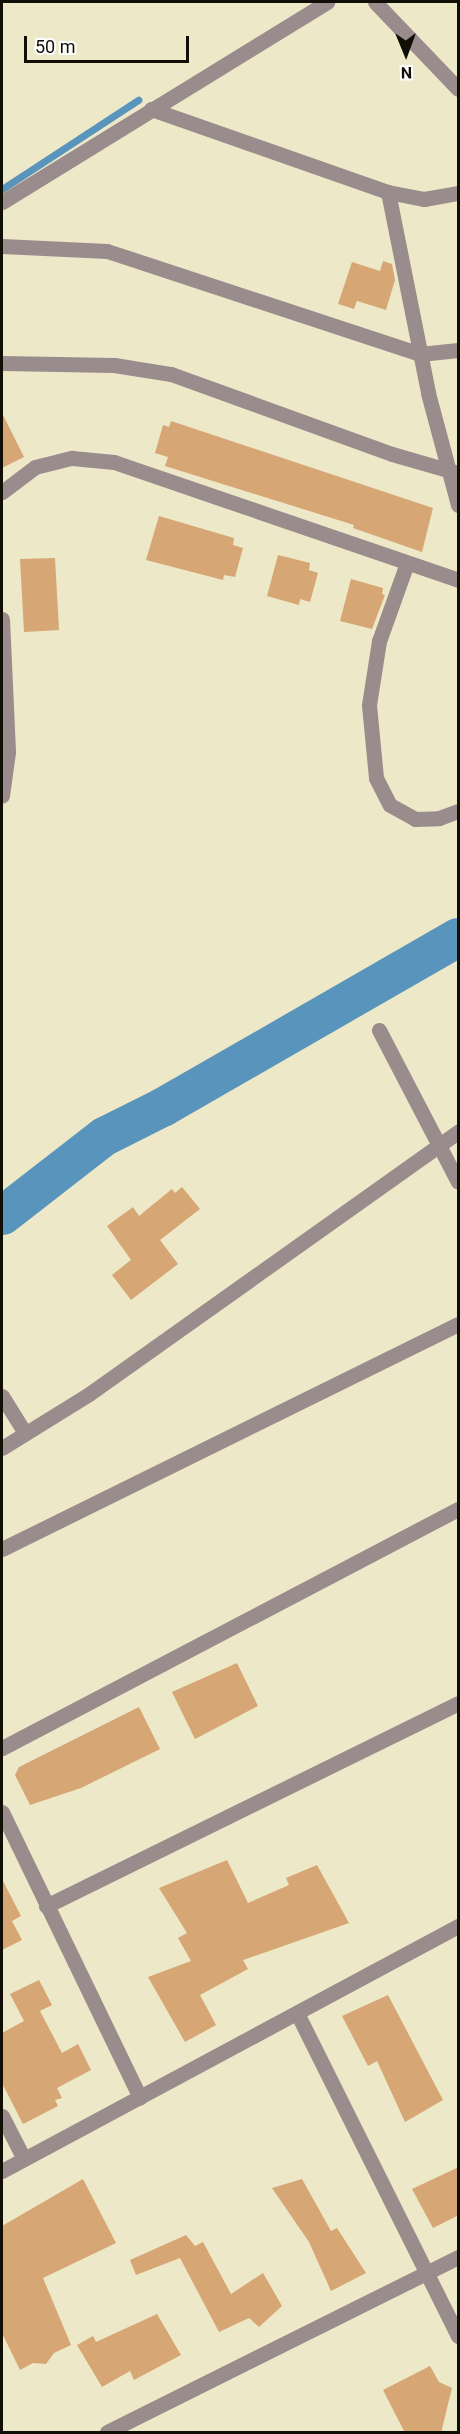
<!DOCTYPE html>
<style>
body{margin:0}
#map{position:relative;width:460px;height:2434px;overflow:hidden;background:#ede8c7;font-family:Roboto,sans-serif}
div>[style]{position:absolute}
.stream>*{height:7px;margin:-3.5px;padding:0 3.5px;transform-origin:3.5px;border-radius:3.5px;background:#5894bc}
.river>*{height:39px;margin:-19.5px;padding:0 19.5px;transform-origin:19.5px;border-radius:19.5px;background:#5894bc}
.building>*{inset:0;background:#d6a674}
.minor>*{height:15px;margin:-7.5px;padding:0 7.5px;transform-origin:7.5px;border-radius:7.5px;background:#9a8b8c}
span{translate:-50% -50%;white-space:nowrap;text-align:center;line-height:1.15;-webkit-text-stroke:4.5px #fff;paint-order:stroke}
.frame{position:absolute;inset:0;border:3px solid #110f05;pointer-events:none}
.north{position:absolute;left:376px;top:24px;width:60px;height:60px;-webkit-text-stroke:4px #fff;paint-order:stroke;rotate:179deg;font-size:16px;font-weight:700;line-height:24px;text-align:center;color:#110f05}
.north::after{content:'';display:block;margin:auto;width:21px;height:27px;background:#110f05;clip-path:polygon(50% 0,100% 100%,50% 72%,0 100%)}
.scale{position:absolute;left:24px;top:36px;width:165px;height:27px;box-sizing:border-box;border:3px solid #110f05;border-top:0;padding-left:8px;font-size:18px;line-height:21px;white-space:nowrap;color:#110f05;-webkit-text-stroke:4px #fff;paint-order:stroke}
</style>
<div id="map">
<div class="stream">
<i style="left:2px;top:189px;width:163px;rotate:-33.2deg"></i>
</div>
<div class="river">
<i style="left:2px;top:1215px;width:129px;rotate:-37.8deg"></i>
<i style="left:104px;top:1136px;width:65px;rotate:-26.6deg"></i>
<i style="left:162px;top:1107px;width:341px;rotate:-29.9deg"></i>
</div>
<div class="building">
<i style="clip-path:polygon(383px 261px,392px 264px,395px 280px,386px 310px,357px 301px,354px 309px,338px 304px,352px 262px,380px 271px)"></i>
<i style="clip-path:polygon(2px 413px,24px 457px,2px 468px)"></i>
<i style="clip-path:polygon(171px 421px,433px 508px,422px 552px,353px 528px,354px 525px,165px 466px,168px 457px,155px 453px,163px 425px,169px 427px)"></i>
<i style="clip-path:polygon(159px 516px,234px 538px,233px 545px,243px 548px,235px 577px,224px 575px,223px 580px,146px 560px)"></i>
<i style="clip-path:polygon(278px 555px,310px 563px,309px 570px,318px 573px,310px 602px,300px 599px,299px 605px,267px 596px)"></i>
<i style="clip-path:polygon(55px 558px,59px 630px,24px 632px,20px 559px)"></i>
<i style="clip-path:polygon(351px 579px,383px 588px,382px 594px,385px 595px,372px 629px,340px 621px)"></i>
<i style="clip-path:polygon(182px 1187px,200px 1209px,160px 1240px,178px 1264px,131px 1300px,112px 1275px,131px 1260px,107px 1226px,133px 1207px,139px 1216px,172px 1189px,175px 1193px)"></i>
<i style="clip-path:polygon(237px 1663px,258px 1706px,195px 1739px,172px 1692px)"></i>
<i style="clip-path:polygon(139px 1707px,160px 1749px,81px 1788px,30px 1805px,15px 1775px,19px 1767px)"></i>
<i style="clip-path:polygon(227px 1860px,248px 1903px,289px 1885px,286px 1878px,317px 1865px,349px 1923px,243px 1960px,248px 1969px,200px 1995px,216px 2025px,185px 2042px,148px 1977px,191px 1961px,178px 1938px,187px 1933px,159px 1888px)"></i>
<i style="clip-path:polygon(2px 1879px,21px 1916px,12px 1921px,22px 1940px,2px 1950px)"></i>
<i style="clip-path:polygon(39px 1980px,52px 2005px,40px 2011px,62px 2053px,78px 2044px,91px 2070px,57px 2088px,62px 2098px,55px 2100px,58px 2106px,23px 2124px,2px 2083px,2px 2033px,24px 2021px,10px 1994px)"></i>
<i style="clip-path:polygon(388px 1995px,443px 2100px,405px 2122px,377px 2061px,368px 2066px,342px 2016px)"></i>
<i style="clip-path:polygon(459px 2167px,459px 2215px,433px 2228px,412px 2189px)"></i>
<i style="clip-path:polygon(83px 2179px,116px 2243px,43px 2278px,71px 2345px,54px 2353px,46px 2364px,33px 2363px,20px 2370px,2px 2333px,2px 2226px)"></i>
<i style="clip-path:polygon(302px 2179px,331px 2231px,337px 2228px,366px 2273px,331px 2291px,309px 2242px,272px 2188px)"></i>
<i style="clip-path:polygon(186px 2235px,195px 2246px,203px 2242px,231px 2294px,263px 2273px,282px 2306px,259px 2327px,249px 2318px,219px 2332px,180px 2258px,136px 2275px,130px 2260px)"></i>
<i style="clip-path:polygon(157px 2314px,181px 2355px,134px 2380px,130px 2371px,102px 2387px,77px 2345px,93px 2336px,96px 2342px)"></i>
<i style="clip-path:polygon(430px 2366px,439px 2382px,452px 2388px,441px 2433px,405px 2433px,383px 2390px)"></i>
</div>
<div class="minor">
<i style="left:375px;top:2px;width:120px;rotate:46.3deg"></i>
<i style="left:151px;top:109px;width:251px;rotate:19.3deg"></i>
<i style="left:388px;top:192px;width:37px;rotate:11deg"></i>
<i style="left:424px;top:199px;width:35px;rotate:-10deg"></i>
<i style="left:388px;top:192px;width:205px;rotate:78.7deg"></i>
<i style="left:428px;top:393px;width:116px;rotate:75deg"></i>
<i style="left:2px;top:202px;width:382px;rotate:-31.6deg"></i>
<i style="left:2px;top:246px;width:105px;rotate:2.7deg"></i>
<i style="left:107px;top:251px;width:330px;rotate:18.2deg"></i>
<i style="left:420px;top:354px;width:38px;rotate:-6deg"></i>
<i style="left:2px;top:363px;width:112px;rotate:1deg"></i>
<i style="left:114px;top:365px;width:58px;rotate:9deg"></i>
<i style="left:171px;top:374px;width:235px;rotate:19.9deg"></i>
<i style="left:392px;top:454px;width:69px;rotate:16.1deg"></i>
<i style="left:2px;top:492px;width:41px;rotate:-37.1deg"></i>
<i style="left:35px;top:467px;width:38px;rotate:-14deg"></i>
<i style="left:72px;top:458px;width:42px;rotate:5.4deg"></i>
<i style="left:114px;top:462px;width:364px;rotate:18.9deg"></i>
<i style="left:407px;top:563px;width:83px;rotate:109.7deg"></i>
<i style="left:379px;top:641px;width:65px;rotate:98.9deg"></i>
<i style="left:369px;top:705px;width:73px;rotate:84.5deg"></i>
<i style="left:376px;top:778px;width:30px;rotate:63deg"></i>
<i style="left:390px;top:805px;width:29px;rotate:29deg"></i>
<i style="left:415px;top:819px;width:24px;rotate:-2deg"></i>
<i style="left:439px;top:818px;width:20px;rotate:-20deg"></i>
<i style="left:2px;top:619px;width:133px;rotate:87.4deg"></i>
<i style="left:8px;top:752px;width:44px;rotate:97.8deg"></i>
<i style="left:379px;top:1030px;width:171px;rotate:62.5deg"></i>
<i style="left:2px;top:1396px;width:44px;rotate:58.1deg"></i>
<i style="left:2px;top:1448px;width:102px;rotate:-31.8deg"></i>
<i style="left:89px;top:1394px;width:453px;rotate:-35.4deg"></i>
<i style="left:2px;top:1549px;width:508px;rotate:-26.26deg"></i>
<i style="left:2px;top:1748px;width:515px;rotate:-27.66deg"></i>
<i style="left:2px;top:1812px;width:317px;rotate:64.2deg"></i>
<i style="left:46px;top:1906px;width:459px;rotate:-26.2deg"></i>
<i style="left:297px;top:2013px;width:361px;rotate:63.5deg"></i>
<i style="left:2px;top:2116px;width:48px;rotate:62.9deg"></i>
<i style="left:2px;top:2171px;width:518px;rotate:-28.25deg"></i>
<i style="left:107px;top:2432px;width:392px;rotate:-26.5deg"></i>
</div>
<div class="frame"></div>
<div class="north">N</div>
<div class="scale">50 m</div>
</div>
